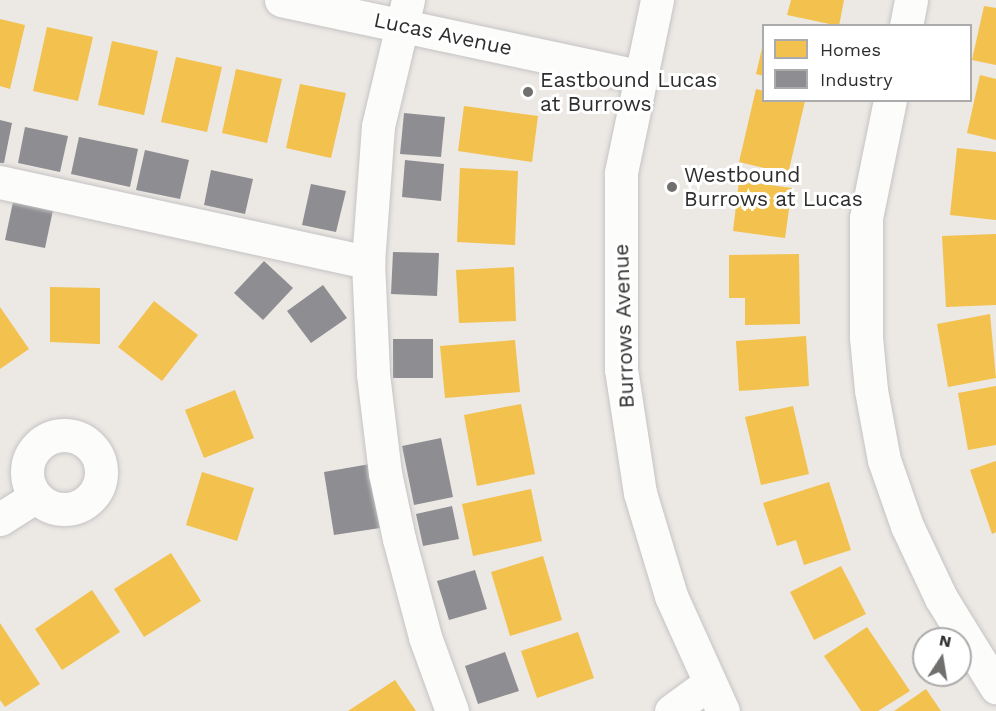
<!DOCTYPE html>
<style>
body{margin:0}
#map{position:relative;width:996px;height:711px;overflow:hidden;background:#ece8e4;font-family:"Work Sans",sans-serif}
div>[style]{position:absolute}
.homes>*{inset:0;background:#f2c14e}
.industry>*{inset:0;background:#8d8d92}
.roads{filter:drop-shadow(0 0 2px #c5c4c5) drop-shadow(0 0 2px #c5c4c5)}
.minor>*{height:33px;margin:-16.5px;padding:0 16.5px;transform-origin:16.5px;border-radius:16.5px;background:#fcfcfb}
.minor>.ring{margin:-16.5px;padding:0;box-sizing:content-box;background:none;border:33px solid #fcfcfb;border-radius:50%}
.dots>*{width:16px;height:16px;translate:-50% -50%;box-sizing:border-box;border:3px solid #fff;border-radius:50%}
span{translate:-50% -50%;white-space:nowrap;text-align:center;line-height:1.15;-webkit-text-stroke:6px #fff;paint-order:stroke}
.street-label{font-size:21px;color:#2e2e2e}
.poi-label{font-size:21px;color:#2e2e2e}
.left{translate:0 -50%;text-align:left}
.legend{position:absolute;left:762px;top:24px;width:210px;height:78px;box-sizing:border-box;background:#fff;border:2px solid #ababab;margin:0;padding:8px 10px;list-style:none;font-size:18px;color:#2e2e2e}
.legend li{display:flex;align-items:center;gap:12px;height:30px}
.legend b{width:30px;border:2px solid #ababab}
.north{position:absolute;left:912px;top:627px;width:60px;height:60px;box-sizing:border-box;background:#fff;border:2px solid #ababab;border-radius:50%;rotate:12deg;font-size:16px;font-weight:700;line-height:24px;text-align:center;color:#2e2e2e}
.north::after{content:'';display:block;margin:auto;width:21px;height:27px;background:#706f6e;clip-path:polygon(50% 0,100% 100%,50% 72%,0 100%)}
</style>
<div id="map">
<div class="homes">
<i style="clip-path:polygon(791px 0,844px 0,839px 26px,787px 15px)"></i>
<i style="clip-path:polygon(984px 6px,996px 8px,996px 65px,972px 60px)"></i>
<i style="clip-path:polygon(0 19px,25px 25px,10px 89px,0 86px)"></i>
<i style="clip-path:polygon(47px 27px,93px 37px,78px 101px,33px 91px)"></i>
<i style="clip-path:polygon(112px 41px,158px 51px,144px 115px,98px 105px)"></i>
<i style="clip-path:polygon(763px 44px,764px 44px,764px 76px,756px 74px)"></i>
<i style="clip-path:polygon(176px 57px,222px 67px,207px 132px,161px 122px)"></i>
<i style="clip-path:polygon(236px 69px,282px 79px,267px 143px,222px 133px)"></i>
<i style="clip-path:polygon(980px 75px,996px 79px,996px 140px,967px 133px)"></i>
<i style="clip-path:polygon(300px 84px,346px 93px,331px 158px,286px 148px)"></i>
<i style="clip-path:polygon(756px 89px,764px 91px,764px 100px,805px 101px,788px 174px,739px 162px)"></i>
<i style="clip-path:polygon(464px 106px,538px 116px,532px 162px,458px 151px)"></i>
<i style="clip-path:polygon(957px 148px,996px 152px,996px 220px,950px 215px)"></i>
<i style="clip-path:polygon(460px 168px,518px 171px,515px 245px,457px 242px)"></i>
<i style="clip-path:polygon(739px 181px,792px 188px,785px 238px,733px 231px)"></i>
<i style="clip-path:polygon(996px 234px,996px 305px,946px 307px,942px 236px)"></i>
<i style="clip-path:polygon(799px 254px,800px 324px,745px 325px,745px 298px,729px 298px,729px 255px)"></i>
<i style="clip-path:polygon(514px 267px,516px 321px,459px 323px,456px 270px)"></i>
<i style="clip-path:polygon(50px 287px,100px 288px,100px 344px,50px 342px)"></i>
<i style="clip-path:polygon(154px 301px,198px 335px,162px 381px,118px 347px)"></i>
<i style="clip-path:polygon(0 307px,29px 349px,0 369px)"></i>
<i style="clip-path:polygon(990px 314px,996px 378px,948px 387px,937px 324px)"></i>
<i style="clip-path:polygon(806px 336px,809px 386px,739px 391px,736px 341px)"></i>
<i style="clip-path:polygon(515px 340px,520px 392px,445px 398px,440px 346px)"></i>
<i style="clip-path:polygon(996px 386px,996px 445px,968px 450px,958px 393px)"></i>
<i style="clip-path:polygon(235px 390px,254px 438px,204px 458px,185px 410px)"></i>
<i style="clip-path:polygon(521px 404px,535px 474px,477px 486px,464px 415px)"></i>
<i style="clip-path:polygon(793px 406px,809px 474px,761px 485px,745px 417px)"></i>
<i style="clip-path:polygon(996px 461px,996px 532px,992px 534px,970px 470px)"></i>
<i style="clip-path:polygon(202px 472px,254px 488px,237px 541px,186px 525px)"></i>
<i style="clip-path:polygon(829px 482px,851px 550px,804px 565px,796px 540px,777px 546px,763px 503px)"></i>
<i style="clip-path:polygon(531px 489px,542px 541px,473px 556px,462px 504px)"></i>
<i style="clip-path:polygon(171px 553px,201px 601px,144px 637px,114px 589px)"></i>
<i style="clip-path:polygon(543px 556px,562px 620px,510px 636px,491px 572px)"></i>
<i style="clip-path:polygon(841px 566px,866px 614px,814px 640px,790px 592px)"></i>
<i style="clip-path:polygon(92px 590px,120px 632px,62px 670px,35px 629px)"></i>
<i style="clip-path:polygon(0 623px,40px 684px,5px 707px,0 700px)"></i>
<i style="clip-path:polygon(867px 627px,910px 691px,878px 711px,861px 711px,824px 656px)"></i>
<i style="clip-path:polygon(578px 632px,594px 678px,537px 698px,521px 651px)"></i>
<i style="clip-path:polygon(395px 680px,416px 711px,348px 711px)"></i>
<i style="clip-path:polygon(926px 689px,941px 711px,894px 711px)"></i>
</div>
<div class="industry">
<i style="clip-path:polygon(404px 113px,445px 117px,441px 157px,400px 154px)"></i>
<i style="clip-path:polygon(0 120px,12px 123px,4px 163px,0 163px)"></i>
<i style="clip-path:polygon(25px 127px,68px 136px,60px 172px,18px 163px)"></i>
<i style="clip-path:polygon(79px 137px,138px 149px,130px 187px,71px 174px)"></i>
<i style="clip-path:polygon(145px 150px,189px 160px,180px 199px,136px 190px)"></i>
<i style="clip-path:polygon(405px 160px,444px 164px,441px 201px,402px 197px)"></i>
<i style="clip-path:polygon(211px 170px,253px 179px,245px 214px,204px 205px)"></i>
<i style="clip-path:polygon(311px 184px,346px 191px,336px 232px,302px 225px)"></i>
<i style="clip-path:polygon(13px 202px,53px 210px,45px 248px,5px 240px)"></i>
<i style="clip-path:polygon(393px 252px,439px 253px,437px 296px,391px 294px)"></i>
<i style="clip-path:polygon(264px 261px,293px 288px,263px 320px,234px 293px)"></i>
<i style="clip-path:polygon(323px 285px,347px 318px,311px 343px,287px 311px)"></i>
<i style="clip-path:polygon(393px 339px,433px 339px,433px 378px,393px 378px)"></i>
<i style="clip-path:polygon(441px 438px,453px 497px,414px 505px,402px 446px)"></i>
<i style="clip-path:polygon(370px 464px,380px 528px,334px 535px,324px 472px)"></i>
<i style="clip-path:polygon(452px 506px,459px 539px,423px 546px,416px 514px)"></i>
<i style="clip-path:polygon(475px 570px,487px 609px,449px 620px,437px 581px)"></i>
<i style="clip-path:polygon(505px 652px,519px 691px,478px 704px,465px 666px)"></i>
</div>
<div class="roads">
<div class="minor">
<i style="left:281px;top:0;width:367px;rotate:12deg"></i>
<i style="left:408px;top:0;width:130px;rotate:103.4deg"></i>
<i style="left:378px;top:126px;width:136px;rotate:94.2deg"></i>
<i style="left:368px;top:262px;width:112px;rotate:87.4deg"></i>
<i style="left:373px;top:374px;width:100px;rotate:83.1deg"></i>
<i style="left:385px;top:473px;width:67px;rotate:78deg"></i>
<i style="left:399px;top:539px;width:101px;rotate:75.1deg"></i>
<i style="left:425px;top:637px;width:79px;rotate:70deg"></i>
<i style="left:657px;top:0;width:177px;rotate:101.8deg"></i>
<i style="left:621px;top:173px;width:196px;rotate:90deg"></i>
<i style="left:621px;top:369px;width:125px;rotate:81.3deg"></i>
<i style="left:640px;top:493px;width:108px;rotate:73.2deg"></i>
<i style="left:671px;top:596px;width:126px;rotate:65.7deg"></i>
<i style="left:906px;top:26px;width:26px;rotate:-79deg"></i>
<i style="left:890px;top:100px;width:120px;rotate:101.5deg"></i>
<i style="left:866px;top:218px;width:119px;rotate:90deg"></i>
<i style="left:866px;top:337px;width:53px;rotate:84.6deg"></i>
<i style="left:871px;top:390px;width:71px;rotate:79.5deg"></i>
<i style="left:884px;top:460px;width:70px;rotate:70.8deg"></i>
<i style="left:907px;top:526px;width:80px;rotate:64.7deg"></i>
<i style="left:941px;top:598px;width:105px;rotate:58.3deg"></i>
<i style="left:0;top:182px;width:377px;rotate:12.3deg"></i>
<i class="ring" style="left:27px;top:435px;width:41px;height:41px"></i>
<i style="left:0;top:519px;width:41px;rotate:-32.2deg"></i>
<i style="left:671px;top:711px;width:46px;rotate:-36.1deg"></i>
</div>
</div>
<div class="dots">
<i style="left:528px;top:92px;background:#706f6e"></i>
<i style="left:672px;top:187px;background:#706f6e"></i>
</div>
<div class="street-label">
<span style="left:443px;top:34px;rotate:12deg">Lucas Avenue</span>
<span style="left:624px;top:326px;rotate:-92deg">Burrows Avenue</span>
</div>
<div class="poi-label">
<span class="left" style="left:540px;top:92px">Eastbound Lucas<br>at Burrows</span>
<span class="left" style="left:684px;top:187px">Westbound<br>Burrows at Lucas</span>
</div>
<ul class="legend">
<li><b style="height:16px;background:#f2c14e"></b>Homes</li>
<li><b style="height:16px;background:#8d8d92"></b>Industry</li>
</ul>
<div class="north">N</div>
</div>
